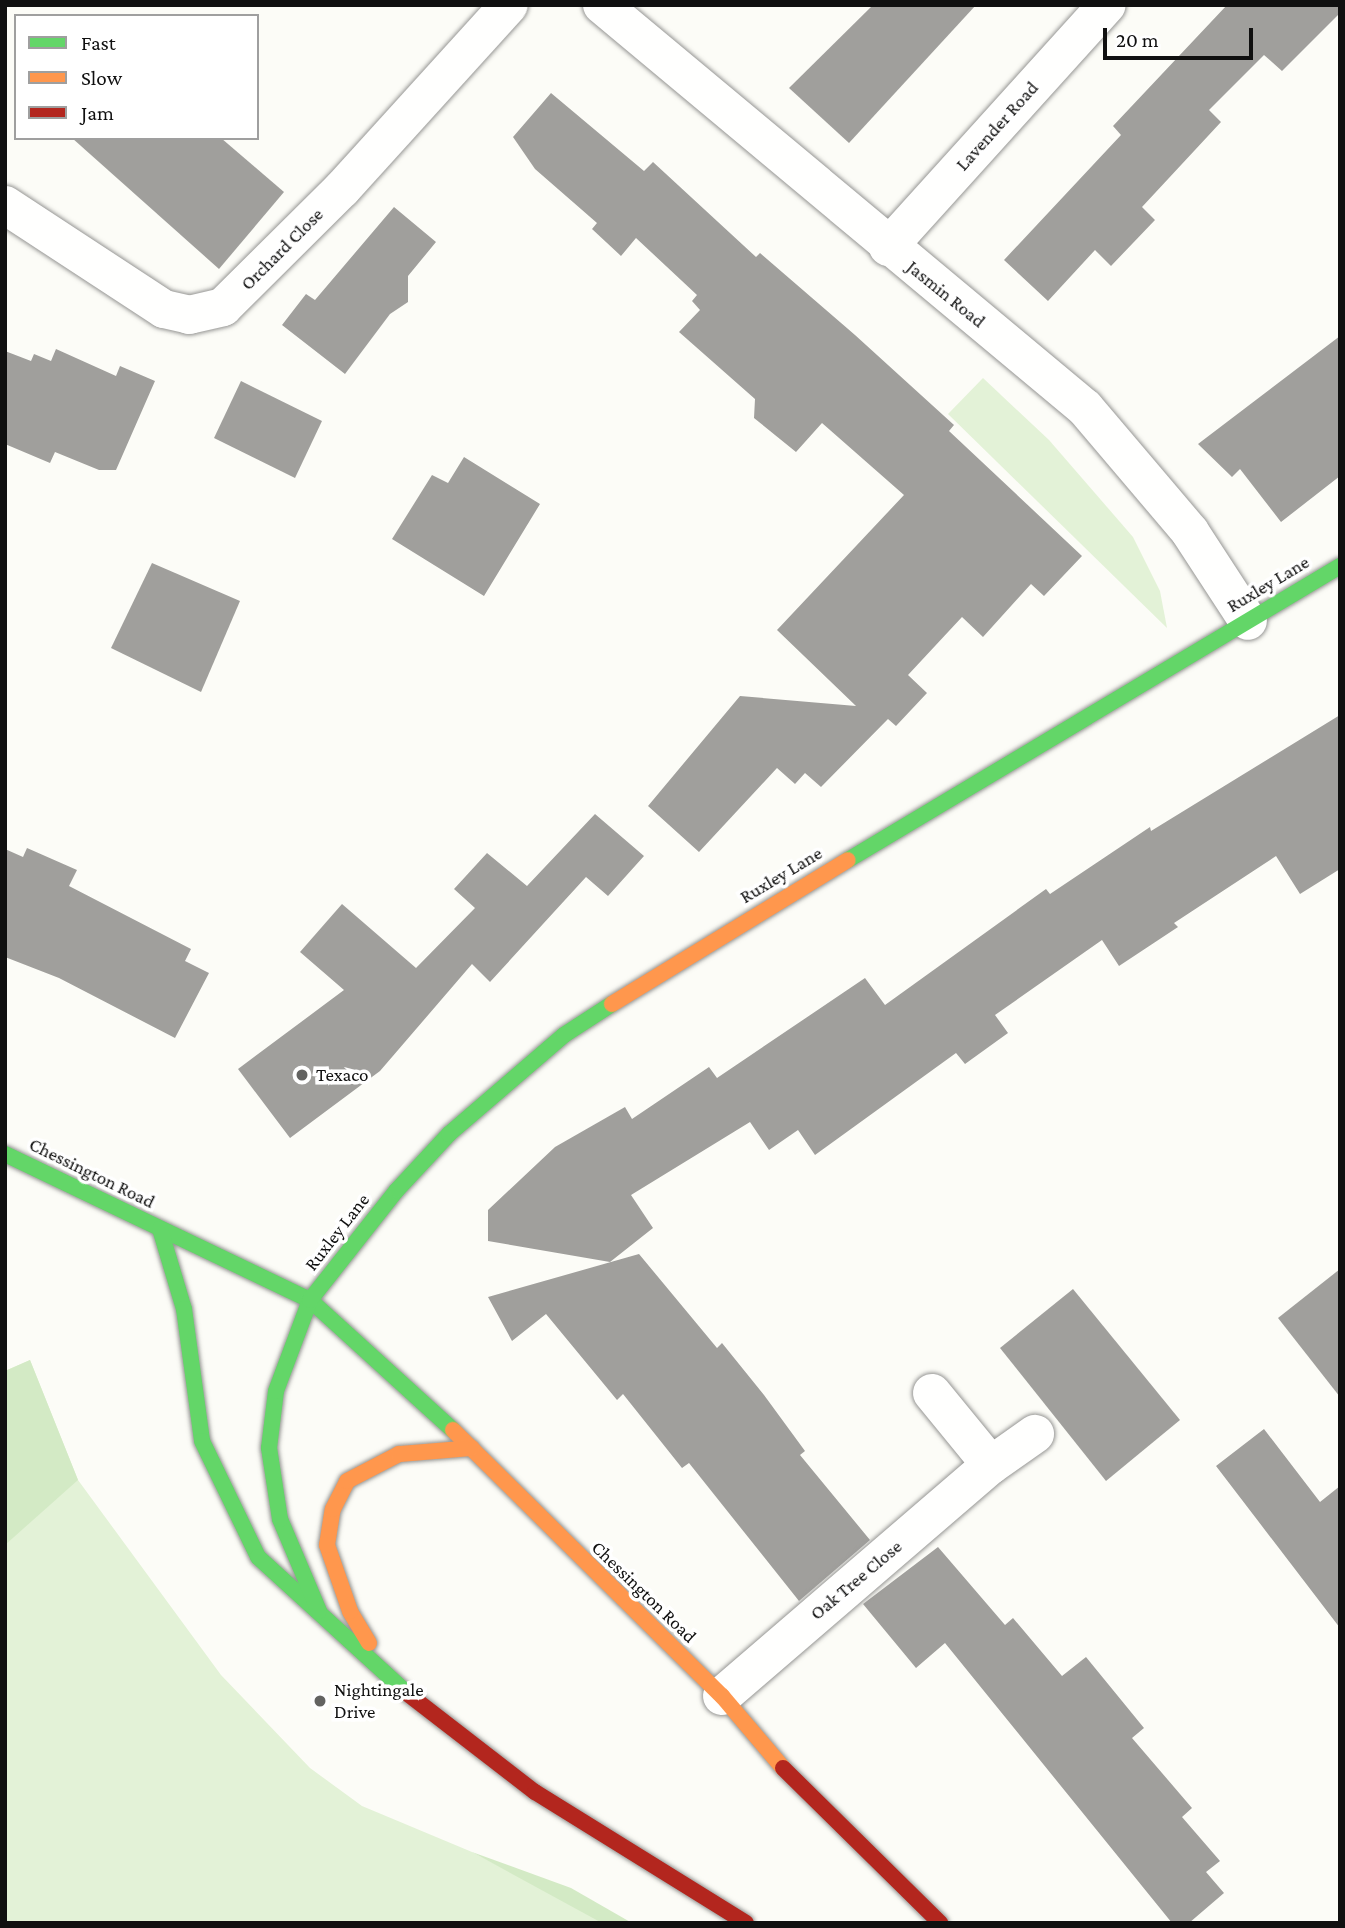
<!DOCTYPE html>
<style>
body{margin:0}
#map{position:relative;width:1345px;height:1928px;overflow:hidden;background:#fcfcf7;font-family:"Crimson Pro",serif}
div>[style]{position:absolute}
.green>*{inset:0;background:#e3f2d7}
.forest>*{inset:0;background:#d3eac5}
.building>*{inset:0;background:#a09f9c}
.roads{filter:drop-shadow(0 0 2px #969694) drop-shadow(0 0 2px #969694)}
.street>*{height:38px;margin:-19px;padding:0 19px;transform-origin:19px;border-radius:19px;background:#fffffe}
.fast>*{height:16px;margin:-8px;padding:0 8px;transform-origin:8px;border-radius:8px;background:#63d668}
.slow>*{height:16px;margin:-8px;padding:0 8px;transform-origin:8px;border-radius:8px;background:#ff974d}
.jam>*{height:16px;margin:-8px;padding:0 8px;transform-origin:8px;border-radius:8px;background:#b3261e}
.dots>*{width:19px;height:19px;translate:-50% -50%;box-sizing:border-box;border:4px solid #fff;border-radius:50%}
span{translate:-50% -50%;white-space:nowrap;text-align:center;line-height:1.15;-webkit-text-stroke:7px #fff;paint-order:stroke}
.street-label{font-size:19px;color:#101010}
.poi-label{font-size:19px;color:#101010}
.left{translate:0 -50%;text-align:left}
.frame{position:absolute;inset:0;border:7px solid #101010;pointer-events:none}
.legend{position:absolute;left:14px;top:14px;width:245px;height:126px;box-sizing:border-box;background:#fff;border:2px solid #9f9f9f;margin:0;padding:9px 12px;list-style:none;font-size:21px;color:#101010}
.legend li{display:flex;align-items:center;gap:14px;height:35px}
.legend b{width:35px;border:2px solid #9f9f9f}
.scale{position:absolute;left:1103px;top:28px;width:150px;height:32px;box-sizing:border-box;border:4px solid #101010;border-top:0;padding-left:9px;font-size:21px;line-height:24px;white-space:nowrap;color:#101010;-webkit-text-stroke:5px #fff;paint-order:stroke}
</style>
<div id="map">
<div class="green">
<i style="clip-path:polygon(983px 378px,1049px 440px,1133px 537px,1160px 591px,1167px 628px,948px 414px)"></i>
<i style="clip-path:polygon(30px 1360px,78px 1480px,221px 1675px,310px 1768px,362px 1806px,472px 1852px,609px 1923px,5px 1923px,5px 1371px)"></i>
</div>
<div class="forest">
<i style="clip-path:polygon(30px 1360px,78px 1480px,5px 1545px,5px 1371px)"></i>
<i style="clip-path:polygon(472px 1852px,571px 1888px,632px 1923px,602px 1923px)"></i>
</div>
<div class="building">
<i style="clip-path:polygon(873px 5px,976px 5px,849px 143px,789px 88px)"></i>
<i style="clip-path:polygon(1227px 5px,1340px 5px,1340px 13px,1282px 71px,1264px 55px,1209px 110px,1221px 122px,1142px 207px,1155px 220px,1111px 266px,1095px 250px,1048px 301px,1004px 260px,1121px 135px,1113px 126px)"></i>
<i style="clip-path:polygon(551px 93px,644px 171px,653px 162px,756px 257px,760px 253px,855px 335px,954px 425px,949px 431px,1082px 556px,1044px 596px,1031px 584px,983px 637px,962px 617px,908px 675px,927px 693px,896px 726px,888px 719px,821px 787px,805px 773px,795px 784px,777px 768px,699px 852px,648px 806px,740px 696px,856px 706px,777px 630px,904px 495px,822px 423px,796px 452px,754px 418px,755px 399px,679px 332px,700px 310px,692px 301px,697px 295px,636px 238px,621px 256px,592px 229px,597px 223px,535px 169px,513px 137px)"></i>
<i style="clip-path:polygon(72px 138px,221px 138px,284px 192px,219px 269px)"></i>
<i style="clip-path:polygon(394px 207px,436px 242px,408px 276px,408px 302px,390px 314px,345px 374px,282px 325px,306px 294px,315px 300px)"></i>
<i style="clip-path:polygon(1340px 336px,1340px 476px,1281px 522px,1240px 469px,1232px 477px,1198px 444px)"></i>
<i style="clip-path:polygon(56px 349px,116px 376px,120px 366px,155px 381px,116px 470px,99px 470px,55px 452px,50px 463px,5px 444px,5px 351px,31px 361px,34px 354px,51px 361px)"></i>
<i style="clip-path:polygon(241px 381px,322px 421px,295px 478px,214px 438px)"></i>
<i style="clip-path:polygon(464px 457px,540px 504px,484px 596px,392px 539px,432px 475px,448px 483px)"></i>
<i style="clip-path:polygon(152px 563px,240px 601px,201px 692px,111px 648px)"></i>
<i style="clip-path:polygon(1340px 715px,1340px 869px,1300px 894px,1276px 856px,1174px 923px,1178px 927px,1119px 966px,1102px 940px,995px 1015px,1008px 1033px,965px 1064px,956px 1053px,815px 1155px,798px 1130px,769px 1150px,750px 1122px,631px 1195px,653px 1228px,610px 1262px,488px 1241px,488px 1210px,555px 1147px,625px 1107px,632px 1119px,709px 1067px,717px 1078px,865px 978px,885px 1005px,1046px 889px,1050px 894px,1150px 827px,1151px 831px)"></i>
<i style="clip-path:polygon(595px 814px,644px 856px,608px 896px,586px 877px,490px 982px,472px 964px,380px 1071px,290px 1138px,238px 1069px,344px 990px,300px 952px,342px 904px,416px 968px,475px 908px,454px 889px,487px 853px,527px 886px)"></i>
<i style="clip-path:polygon(27px 848px,77px 870px,69px 886px,191px 949px,185px 961px,209px 973px,175px 1038px,59px 978px,5px 957px,5px 849px,23px 857px)"></i>
<i style="clip-path:polygon(639px 1254px,717px 1348px,722px 1343px,764px 1395px,805px 1451px,800px 1455px,870px 1540px,799px 1601px,689px 1463px,682px 1468px,623px 1394px,617px 1400px,546px 1314px,512px 1341px,488px 1297px)"></i>
<i style="clip-path:polygon(1340px 1269px,1340px 1397px,1278px 1318px)"></i>
<i style="clip-path:polygon(1073px 1289px,1180px 1420px,1106px 1481px,1000px 1348px)"></i>
<i style="clip-path:polygon(1264px 1429px,1320px 1502px,1340px 1486px,1340px 1628px,1216px 1466px)"></i>
<i style="clip-path:polygon(938px 1547px,1005px 1625px,1013px 1618px,1062px 1676px,1086px 1657px,1144px 1728px,1132px 1738px,1192px 1808px,1182px 1817px,1220px 1861px,1206px 1872px,1224px 1893px,1189px 1923px,1172px 1923px,945px 1643px,916px 1668px,863px 1604px)"></i>
</div>
<div class="roads">
<div class="street">
<i style="left:602px;top:5px;width:629px;rotate:39.84deg"></i>
<i style="left:1085px;top:408px;width:162px;rotate:49.7deg"></i>
<i style="left:1190px;top:532px;width:106px;rotate:56.9deg"></i>
<i style="left:5px;top:205px;width:190px;rotate:33.2deg"></i>
<i style="left:164px;top:309px;width:26px;rotate:13deg"></i>
<i style="left:189px;top:315px;width:35px;rotate:-13deg"></i>
<i style="left:223px;top:307px;width:168px;rotate:-44.8deg"></i>
<i style="left:342px;top:189px;width:248px;rotate:-47.8deg"></i>
<i style="left:888px;top:247px;width:326px;rotate:-47.9deg"></i>
<i style="left:932px;top:1393px;width:93px;rotate:50.7deg"></i>
<i style="left:722px;top:1696px;width:355px;rotate:-40.7deg"></i>
<i style="left:991px;top:1465px;width:54px;rotate:-35.2deg"></i>
</div>
<div class="fast">
<i style="left:848px;top:860px;width:573px;rotate:-30.86deg"></i>
<i style="left:5px;top:1154px;width:338px;rotate:25.6deg"></i>
<i style="left:310px;top:1300px;width:193px;rotate:42.3deg"></i>
<i style="left:160px;top:1229px;width:84px;rotate:73.3deg"></i>
<i style="left:184px;top:1309px;width:133px;rotate:82.2deg"></i>
<i style="left:202px;top:1441px;width:129px;rotate:64.2deg"></i>
<i style="left:258px;top:1557px;width:203px;rotate:42.4deg"></i>
<i style="left:319px;top:1611px;width:100px;rotate:-113deg"></i>
<i style="left:280px;top:1519px;width:72px;rotate:-98.8deg"></i>
<i style="left:269px;top:1448px;width:57px;rotate:-83deg"></i>
<i style="left:276px;top:1391px;width:97px;rotate:-69.5deg"></i>
<i style="left:310px;top:1300px;width:140px;rotate:-51.7deg"></i>
<i style="left:397px;top:1190px;width:76px;rotate:-47.1deg"></i>
<i style="left:449px;top:1134px;width:152px;rotate:-40.7deg"></i>
<i style="left:564px;top:1035px;width:57px;rotate:-32.9deg"></i>
</div>
<div class="slow">
<i style="left:612px;top:1004px;width:276px;rotate:-31.4deg"></i>
<i style="left:453px;top:1430px;width:378px;rotate:44.7deg"></i>
<i style="left:722px;top:1696px;width:94px;rotate:49.7deg"></i>
<i style="left:369px;top:1643px;width:37px;rotate:-121deg"></i>
<i style="left:350px;top:1611px;width:70px;rotate:-109.2deg"></i>
<i style="left:327px;top:1545px;width:36px;rotate:-81deg"></i>
<i style="left:333px;top:1509px;width:31px;rotate:-63deg"></i>
<i style="left:347px;top:1481px;width:59px;rotate:-27.4deg"></i>
<i style="left:399px;top:1454px;width:73px;rotate:-4.7deg"></i>
</div>
<div class="jam">
<i style="left:408px;top:1694px;width:160px;rotate:37.7deg"></i>
<i style="left:535px;top:1792px;width:248px;rotate:31.8deg"></i>
<i style="left:783px;top:1768px;width:221px;rotate:44.6deg"></i>
</div>
</div>
<div class="dots">
<i style="left:302px;top:1075px;background:#636361"></i>
<i style="left:320px;top:1701px;background:#636361"></i>
</div>
<div class="street-label">
<span style="left:997px;top:126px;rotate:-48deg">Lavender Road</span>
<span style="left:282px;top:249px;rotate:-45deg">Orchard Close</span>
<span style="left:946px;top:294px;rotate:39deg">Jasmin Road</span>
<span style="left:1268px;top:584px;rotate:-31deg">Ruxley Lane</span>
<span style="left:781px;top:875px;rotate:-31deg">Ruxley Lane</span>
<span style="left:92px;top:1173px;rotate:26deg">Chessington Road</span>
<span style="left:337px;top:1232px;rotate:-52deg">Ruxley Lane</span>
<span style="left:856px;top:1580px;rotate:-40deg">Oak Tree Close</span>
<span style="left:644px;top:1592px;rotate:44deg">Chessington Road</span>
</div>
<div class="poi-label">
<span class="left" style="left:316px;top:1075px">Texaco</span>
<span class="left" style="left:334px;top:1701px">Nightingale<br>Drive</span>
</div>
<div class="frame"></div>
<ul class="legend">
<li><b style="height:9px;background:#63d668"></b>Fast</li>
<li><b style="height:9px;background:#ff974d"></b>Slow</li>
<li><b style="height:9px;background:#b3261e"></b>Jam</li>
</ul>
<div class="scale">20 m</div>
</div>
